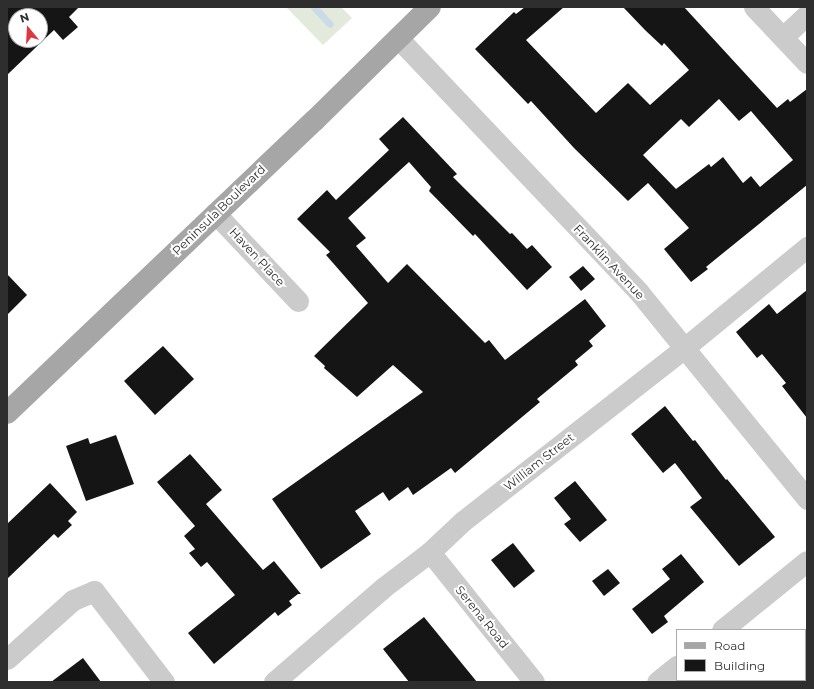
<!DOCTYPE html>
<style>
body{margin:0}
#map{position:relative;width:814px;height:689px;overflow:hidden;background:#fff;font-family:Montserrat,sans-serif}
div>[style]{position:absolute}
.green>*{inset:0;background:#e3eadc}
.stream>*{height:7px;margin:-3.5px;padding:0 3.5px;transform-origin:3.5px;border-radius:3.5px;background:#c9dbe9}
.building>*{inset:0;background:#151515}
.street>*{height:21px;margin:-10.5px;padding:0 10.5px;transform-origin:10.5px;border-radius:10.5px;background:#cbcbcb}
.primary>*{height:22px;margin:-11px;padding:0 11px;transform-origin:11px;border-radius:11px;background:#a6a6a6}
span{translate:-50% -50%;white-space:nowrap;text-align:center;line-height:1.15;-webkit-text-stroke:4px #fff;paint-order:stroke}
.street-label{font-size:12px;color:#2e2e2e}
.frame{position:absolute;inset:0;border:8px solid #2e2e2e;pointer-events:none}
.legend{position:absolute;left:676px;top:629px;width:130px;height:52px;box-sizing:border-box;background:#fff;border:1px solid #ababab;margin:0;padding:5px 7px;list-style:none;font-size:12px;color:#2e2e2e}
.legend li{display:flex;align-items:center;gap:8px;height:20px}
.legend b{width:20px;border:1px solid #ababab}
.north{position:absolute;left:8px;top:8px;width:40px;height:40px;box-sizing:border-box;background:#fff;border:1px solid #ababab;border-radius:50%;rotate:342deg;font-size:11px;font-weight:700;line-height:16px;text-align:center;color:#2e2e2e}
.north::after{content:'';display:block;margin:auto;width:14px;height:18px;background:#da3a3f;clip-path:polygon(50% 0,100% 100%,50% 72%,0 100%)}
</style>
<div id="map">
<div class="green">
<i style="clip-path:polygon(286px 7px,341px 7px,352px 18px,323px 45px)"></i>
</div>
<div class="stream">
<i style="left:314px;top:7px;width:23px;rotate:47deg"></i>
</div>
<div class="building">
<i style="clip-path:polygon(evenodd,7px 7px,79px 7px,69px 17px,78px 27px,63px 40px,54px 30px,7px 75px,7px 7px,16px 16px,40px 16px,40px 40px,16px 40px,16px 16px)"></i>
<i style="clip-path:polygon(evenodd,525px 7px,564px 7px,526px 40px,596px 113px,628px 83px,650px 105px,689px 70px,664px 43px,662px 46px,645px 30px,623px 7px,684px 7px,777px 108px,788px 99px,790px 102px,807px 89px,807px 185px,717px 258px,706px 267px,708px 269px,691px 282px,664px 249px,689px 228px,648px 183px,628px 201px,574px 148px,531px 101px,528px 104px,475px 49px,514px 12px,516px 14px,525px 7px,719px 99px,739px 121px,751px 111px,793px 160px,760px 187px,751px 176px,743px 183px,723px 157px,711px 167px,709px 164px,676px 189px,643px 155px,681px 119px,689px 127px,719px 99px)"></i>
<i style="clip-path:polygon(403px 117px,457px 174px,453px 177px,510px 234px,512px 233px,527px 249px,532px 245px,552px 267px,527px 290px,475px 234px,473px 236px,429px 191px,431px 187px,409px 162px,348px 218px,366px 238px,356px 246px,388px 283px,407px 264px,485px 343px,489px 340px,505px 360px,585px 299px,606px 326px,589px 341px,593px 346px,575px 361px,578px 365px,537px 399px,540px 402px,455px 473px,451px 468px,413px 495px,408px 487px,389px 501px,383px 492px,355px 511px,371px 534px,321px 569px,272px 499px,423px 392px,393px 365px,357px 397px,324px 368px,325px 366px,314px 356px,368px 303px,326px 255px,330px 252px,297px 219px,327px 190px,336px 200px,389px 150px,379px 139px)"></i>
<i style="clip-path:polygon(583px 266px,595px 279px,581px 291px,569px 277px)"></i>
<i style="clip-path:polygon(7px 274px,27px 295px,7px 315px)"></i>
<i style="clip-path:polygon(807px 290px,807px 418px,782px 386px,786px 383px,762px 354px,757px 358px,736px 332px,769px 304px,777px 314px)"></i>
<i style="clip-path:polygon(163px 346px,194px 379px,155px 415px,124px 381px)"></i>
<i style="clip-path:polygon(665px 406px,693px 441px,695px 440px,726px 480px,727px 479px,775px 537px,739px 566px,690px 507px,702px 498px,675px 463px,663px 473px,631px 434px)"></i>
<i style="clip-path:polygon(116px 435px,134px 484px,86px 501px,66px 446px,88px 438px,90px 444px)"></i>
<i style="clip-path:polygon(190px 454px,222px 490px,206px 504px,263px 570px,274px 561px,301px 594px,298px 594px,289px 601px,292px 605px,278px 616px,275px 612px,214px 664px,188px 633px,235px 595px,207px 562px,201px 567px,189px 553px,195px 549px,184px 536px,195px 526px,157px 482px)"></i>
<i style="clip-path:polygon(575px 481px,607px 520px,580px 542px,564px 524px,571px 519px,554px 498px)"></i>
<i style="clip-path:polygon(50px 483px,77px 512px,68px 521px,72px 525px,58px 538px,54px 534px,7px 579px,7px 524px)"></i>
<i style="clip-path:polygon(513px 543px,535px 571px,514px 588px,491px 560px)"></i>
<i style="clip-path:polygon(681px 554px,704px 582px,664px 616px,668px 622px,652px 634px,632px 609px,670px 579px,662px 569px)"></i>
<i style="clip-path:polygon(608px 569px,620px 583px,604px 596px,592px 581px)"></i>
<i style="clip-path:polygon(424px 617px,477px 682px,409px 682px,383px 649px)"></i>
<i style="clip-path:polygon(83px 658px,101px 682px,51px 682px)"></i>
</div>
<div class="street">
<i style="left:754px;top:7px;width:77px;rotate:46.6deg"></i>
<i style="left:783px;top:37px;width:33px;rotate:-43deg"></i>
<i style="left:398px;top:38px;width:349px;rotate:46.5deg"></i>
<i style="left:638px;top:291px;width:268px;rotate:50.9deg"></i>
<i style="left:215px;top:213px;width:121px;rotate:46.7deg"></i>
<i style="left:430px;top:552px;width:166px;rotate:51.3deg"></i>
<i style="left:722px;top:630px;width:109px;rotate:-39.1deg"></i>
<i style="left:7px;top:659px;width:89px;rotate:-41.8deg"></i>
<i style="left:73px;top:600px;width:23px;rotate:-23deg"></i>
<i style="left:94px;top:591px;width:115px;rotate:52.4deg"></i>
<i style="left:274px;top:682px;width:145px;rotate:-40.8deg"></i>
<i style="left:384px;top:587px;width:58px;rotate:-37.3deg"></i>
<i style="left:430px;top:552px;width:45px;rotate:-43.2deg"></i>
<i style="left:463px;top:521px;width:279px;rotate:-38deg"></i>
<i style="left:683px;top:349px;width:161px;rotate:-39.4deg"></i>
<i style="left:657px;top:682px;width:26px;rotate:-39deg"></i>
</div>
<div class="primary">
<i style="left:7px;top:413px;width:425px;rotate:-43.6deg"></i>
<i style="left:315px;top:120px;width:161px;rotate:-44.5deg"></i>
</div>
<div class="street-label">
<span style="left:219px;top:210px;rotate:-44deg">Peninsula Boulevard</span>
<span style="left:257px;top:257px;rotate:47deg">Haven Place</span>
<span style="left:609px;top:262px;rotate:47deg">Franklin Avenue</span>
<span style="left:539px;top:462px;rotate:-38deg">William Street</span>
<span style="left:482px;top:617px;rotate:51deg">Serena Road</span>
</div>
<div class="frame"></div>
<ul class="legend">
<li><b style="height:5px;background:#a6a6a6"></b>Road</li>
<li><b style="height:11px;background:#151515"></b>Building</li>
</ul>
<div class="north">N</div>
</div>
